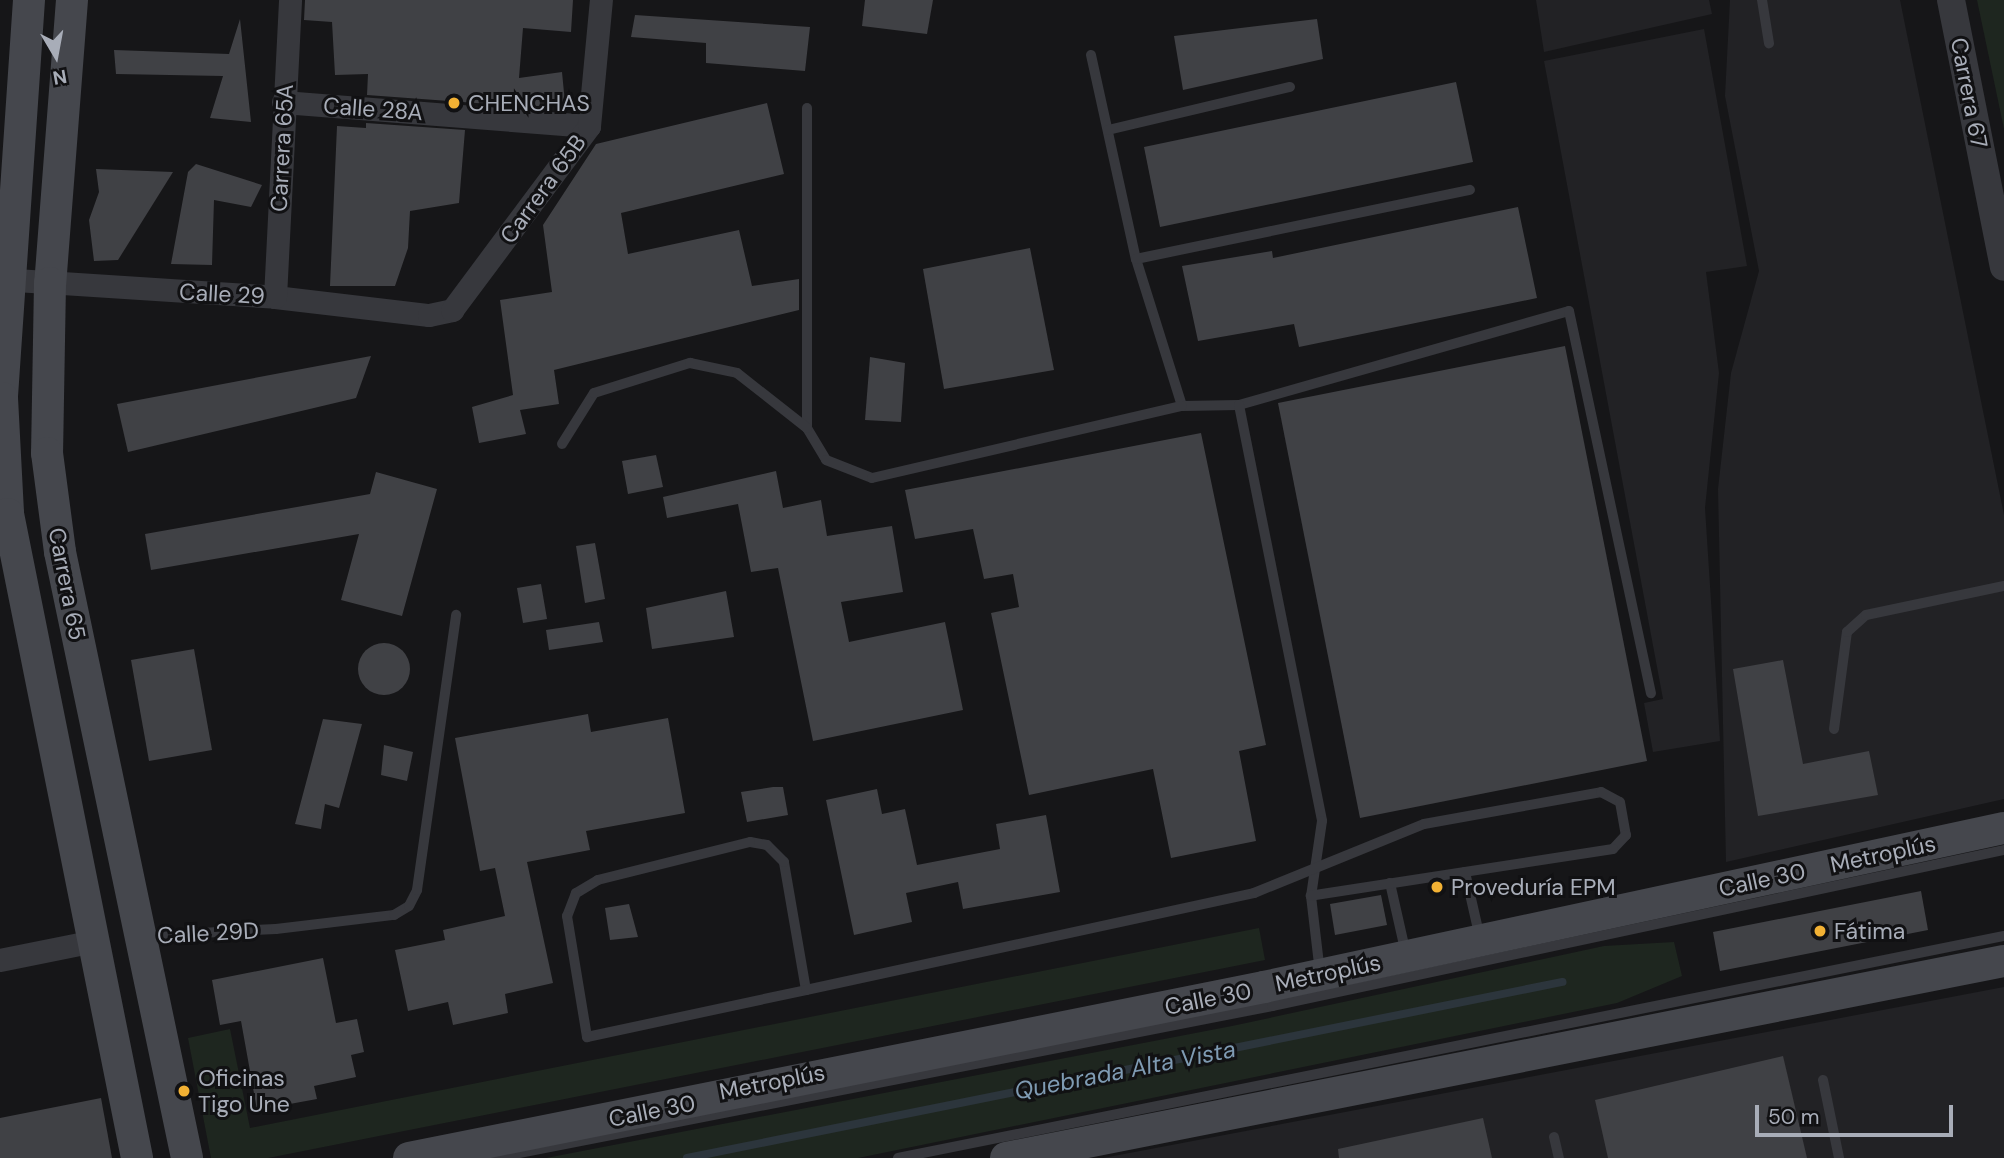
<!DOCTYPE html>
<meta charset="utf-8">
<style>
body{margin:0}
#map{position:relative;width:2004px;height:1158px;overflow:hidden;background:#161618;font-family:"DM Sans",sans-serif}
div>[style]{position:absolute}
.built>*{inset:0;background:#222225}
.green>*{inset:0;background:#1e261f}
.stream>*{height:8px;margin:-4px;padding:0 4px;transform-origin:4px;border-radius:4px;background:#2c353c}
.building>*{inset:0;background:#404145}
.round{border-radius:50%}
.service>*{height:10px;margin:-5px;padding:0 5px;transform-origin:5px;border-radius:5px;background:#37383d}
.minor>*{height:23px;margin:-11.5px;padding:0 11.5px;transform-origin:11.5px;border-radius:11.5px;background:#37383d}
.tertiary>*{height:28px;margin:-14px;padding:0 14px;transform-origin:14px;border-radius:14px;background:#37383d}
.secondary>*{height:32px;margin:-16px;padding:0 16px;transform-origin:16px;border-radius:16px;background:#45474d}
.dots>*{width:19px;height:19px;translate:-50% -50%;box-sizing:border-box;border:4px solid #111113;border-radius:50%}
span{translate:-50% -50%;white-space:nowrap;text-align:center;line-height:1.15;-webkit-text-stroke:6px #111113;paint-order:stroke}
.street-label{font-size:23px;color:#a8adb8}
.poi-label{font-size:23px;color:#a8adb8}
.left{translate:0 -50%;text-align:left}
.water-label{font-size:24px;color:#7f9bb3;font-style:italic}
.north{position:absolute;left:21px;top:21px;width:70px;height:70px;-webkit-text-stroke:5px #111113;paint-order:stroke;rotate:170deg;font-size:19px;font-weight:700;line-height:28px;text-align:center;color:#a8adb8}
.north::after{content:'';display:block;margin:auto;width:24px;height:32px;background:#a8adb8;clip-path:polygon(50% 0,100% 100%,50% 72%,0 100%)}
.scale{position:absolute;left:1755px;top:1105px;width:198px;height:32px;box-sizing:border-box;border:4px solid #a8adb8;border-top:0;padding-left:9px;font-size:21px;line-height:24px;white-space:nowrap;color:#a8adb8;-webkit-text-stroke:5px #111113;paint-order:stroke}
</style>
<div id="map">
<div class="built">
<i style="clip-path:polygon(1536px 0,1709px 0,1712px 14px,1544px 52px)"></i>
<i style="clip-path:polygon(1730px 0,1900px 0,2004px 515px,2004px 799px,1726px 862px,1718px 489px,1731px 373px,1759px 271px,1725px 96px)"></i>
<i style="clip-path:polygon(1704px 29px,1747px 266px,1706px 272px,1719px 373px,1705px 508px,1720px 741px,1653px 752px,1644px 703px,1663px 699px,1544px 61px)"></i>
<i style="clip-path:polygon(2004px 987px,2004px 1158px,1103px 1158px)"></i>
</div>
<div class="green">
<i style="clip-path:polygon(1977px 0,2004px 0,2004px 129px)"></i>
<i style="clip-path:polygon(1259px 928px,1265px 960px,268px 1158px,211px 1158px,188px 1038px,230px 1029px,250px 1128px)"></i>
<i style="clip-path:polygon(1674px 942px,1682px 976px,1617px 1003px,858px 1158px,546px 1158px,1232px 1026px,1604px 946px)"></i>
</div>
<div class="stream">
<i style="left:687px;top:1158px;width:893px;rotate:-11.37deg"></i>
</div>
<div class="building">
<i style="clip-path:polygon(305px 0,573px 0,571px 32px,523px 28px,519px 78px,562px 72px,565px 103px,529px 107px,367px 95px,368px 74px,335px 75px,332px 22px,304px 20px)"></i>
<i style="clip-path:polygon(865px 0,933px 0,927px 34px,862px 26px)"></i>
<i style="clip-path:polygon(635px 15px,810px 27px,805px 71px,706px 63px,706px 43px,631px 37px)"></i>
<i style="clip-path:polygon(240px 19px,251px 122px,210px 118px,223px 76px,116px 74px,114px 50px,229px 54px)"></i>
<i style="clip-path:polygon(1317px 19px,1323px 59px,1183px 90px,1174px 36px)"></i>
<i style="clip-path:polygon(1456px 82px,1473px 162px,1160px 227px,1144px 147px)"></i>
<i style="clip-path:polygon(767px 103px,784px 174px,621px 213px,628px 254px,739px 230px,752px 286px,799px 279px,799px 310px,554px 370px,559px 404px,520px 410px,526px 434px,479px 443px,472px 407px,513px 395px,500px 300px,552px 292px,543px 225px,596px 144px)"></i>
<i style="clip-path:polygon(366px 123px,465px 130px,459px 203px,410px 211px,408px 248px,395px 286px,330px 286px,337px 126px,366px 128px)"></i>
<i style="clip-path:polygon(196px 164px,262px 185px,251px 207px,214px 200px,212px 265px,171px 264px,188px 172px)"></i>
<i style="clip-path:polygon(96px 169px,173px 172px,118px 260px,94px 261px,89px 220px,99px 192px)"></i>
<i style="clip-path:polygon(1518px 207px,1537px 298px,1299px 347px,1294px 324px,1198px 341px,1182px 266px,1272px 251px,1273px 258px)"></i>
<i style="clip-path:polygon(1030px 248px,1054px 370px,944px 389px,923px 269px)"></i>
<i style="clip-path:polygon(1565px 346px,1647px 761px,1360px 818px,1278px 403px)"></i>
<i style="clip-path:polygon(371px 356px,356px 398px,128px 452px,117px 404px)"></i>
<i style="clip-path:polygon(870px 357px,905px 363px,901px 422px,865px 420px)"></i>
<i style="clip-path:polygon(1201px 433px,1266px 745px,1239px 751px,1256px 841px,1171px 858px,1153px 769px,1029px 795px,991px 613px,1019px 607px,1013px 574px,984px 579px,973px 529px,915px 539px,905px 490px)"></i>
<i style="clip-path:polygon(656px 455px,663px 487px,628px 494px,622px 461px)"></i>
<i style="clip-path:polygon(776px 471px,783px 508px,821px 500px,827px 536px,892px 526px,903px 592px,841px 602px,849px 642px,945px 622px,963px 710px,813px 741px,778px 568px,751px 572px,738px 504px,667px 518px,663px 497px)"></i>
<i style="clip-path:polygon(376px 472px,437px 489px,402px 616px,341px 600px,359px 534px,151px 570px,145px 534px,370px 494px)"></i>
<i style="clip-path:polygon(595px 543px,605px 599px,585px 603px,576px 546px)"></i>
<i style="clip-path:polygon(541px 584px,547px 619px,523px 623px,517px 588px)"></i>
<i style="clip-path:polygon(726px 591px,734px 637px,652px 649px,646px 608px)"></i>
<i style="clip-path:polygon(599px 622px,603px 642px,549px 650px,546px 630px)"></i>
<i class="round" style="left:358px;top:643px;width:52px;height:52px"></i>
<i style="clip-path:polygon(194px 649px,212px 750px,149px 761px,131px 660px)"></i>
<i style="clip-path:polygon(1783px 660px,1803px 764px,1869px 751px,1878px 795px,1758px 816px,1733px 669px)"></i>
<i style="clip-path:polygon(588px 714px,591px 732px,668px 718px,685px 813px,586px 831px,590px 850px,527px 862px,553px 983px,505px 994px,508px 1013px,453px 1025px,448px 1002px,408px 1011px,395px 950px,445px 940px,443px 930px,505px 916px,495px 868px,480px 871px,455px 738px)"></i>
<i style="clip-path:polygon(323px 719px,362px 724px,339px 808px,325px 804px,321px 829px,295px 824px)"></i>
<i style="clip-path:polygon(384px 745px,413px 752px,407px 781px,381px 775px)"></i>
<i style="clip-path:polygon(773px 787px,783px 787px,788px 815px,747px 822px,741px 792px)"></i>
<i style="clip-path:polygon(877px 789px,882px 814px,905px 809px,917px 865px,1000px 849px,996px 824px,1046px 815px,1060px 892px,963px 909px,958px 882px,906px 893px,912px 922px,854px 935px,826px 800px)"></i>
<i style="clip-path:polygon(1921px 891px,1928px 930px,1720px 971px,1713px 932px)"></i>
<i style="clip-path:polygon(1381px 895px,1387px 925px,1335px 935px,1330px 904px)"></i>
<i style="clip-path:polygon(629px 904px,638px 937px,610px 940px,605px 908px)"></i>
<i style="clip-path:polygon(323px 958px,336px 1023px,357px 1019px,364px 1052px,351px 1055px,356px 1077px,314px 1086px,317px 1099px,257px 1110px,241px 1021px,220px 1025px,212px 980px)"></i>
<i style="clip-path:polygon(1783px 1056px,1807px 1158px,1608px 1158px,1595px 1100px)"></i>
<i style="clip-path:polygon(101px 1098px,112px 1158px,0 1158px,0 1118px)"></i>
<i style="clip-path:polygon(1483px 1118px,1492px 1158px,1339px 1158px,1338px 1149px)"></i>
</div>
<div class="service">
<i style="left:1762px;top:0;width:44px;rotate:80.8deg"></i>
<i style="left:1091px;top:55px;width:209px;rotate:77.6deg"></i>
<i style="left:1136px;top:259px;width:154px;rotate:72.6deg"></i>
<i style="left:1182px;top:406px;width:57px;rotate:-1deg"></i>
<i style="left:1239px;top:405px;width:343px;rotate:-15.9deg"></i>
<i style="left:1569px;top:311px;width:391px;rotate:77.9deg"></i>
<i style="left:807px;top:108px;width:320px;rotate:90deg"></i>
<i style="left:807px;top:428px;width:37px;rotate:59deg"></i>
<i style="left:826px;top:460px;width:49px;rotate:21.4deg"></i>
<i style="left:872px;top:478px;width:318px;rotate:-13.1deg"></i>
<i style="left:1108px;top:130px;width:187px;rotate:-13.3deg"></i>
<i style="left:1136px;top:259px;width:341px;rotate:-11.7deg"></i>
<i style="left:1239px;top:405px;width:424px;rotate:78.7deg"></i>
<i style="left:1322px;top:821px;width:76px;rotate:98.3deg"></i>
<i style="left:1311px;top:896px;width:78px;rotate:83.3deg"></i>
<i style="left:562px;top:444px;width:60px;rotate:-57.9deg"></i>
<i style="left:594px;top:393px;width:101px;rotate:-17.4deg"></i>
<i style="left:690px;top:363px;width:48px;rotate:12deg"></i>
<i style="left:737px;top:373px;width:89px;rotate:38.2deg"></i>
<i style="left:1834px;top:729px;width:98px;rotate:-82.4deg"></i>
<i style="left:1847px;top:632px;width:25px;rotate:-42deg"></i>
<i style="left:1866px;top:615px;width:141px;rotate:-11.9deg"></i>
<i style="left:1465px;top:872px;width:68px;rotate:77.2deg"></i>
<i style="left:1390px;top:883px;width:73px;rotate:77.3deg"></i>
<i style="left:145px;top:936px;width:131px;rotate:-3.1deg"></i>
<i style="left:276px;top:929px;width:119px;rotate:-6.8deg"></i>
<i style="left:394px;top:915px;width:17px;rotate:-31deg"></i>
<i style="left:409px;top:906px;width:18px;rotate:-63deg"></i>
<i style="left:417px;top:890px;width:278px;rotate:-81.9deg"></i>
<i style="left:806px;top:990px;width:130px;rotate:-99.8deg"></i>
<i style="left:784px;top:862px;width:24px;rotate:-135deg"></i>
<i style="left:767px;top:845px;width:17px;rotate:-170deg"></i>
<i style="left:750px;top:842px;width:157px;rotate:166deg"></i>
<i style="left:598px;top:880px;width:26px;rotate:149deg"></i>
<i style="left:576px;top:893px;width:25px;rotate:111deg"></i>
<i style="left:567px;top:916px;width:123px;rotate:80.6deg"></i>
<i style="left:587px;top:1037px;width:224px;rotate:-12.1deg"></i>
<i style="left:806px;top:990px;width:458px;rotate:-12.2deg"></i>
<i style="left:1254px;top:893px;width:183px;rotate:-22.1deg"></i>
<i style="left:1424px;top:824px;width:180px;rotate:-10.2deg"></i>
<i style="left:1601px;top:792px;width:21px;rotate:28deg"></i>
<i style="left:1620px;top:802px;width:34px;rotate:80deg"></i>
<i style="left:1626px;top:835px;width:19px;rotate:133deg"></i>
<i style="left:1613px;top:849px;width:306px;rotate:171.2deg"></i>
<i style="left:1823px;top:1080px;width:80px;rotate:78.4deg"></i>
<i style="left:1554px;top:1137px;width:22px;rotate:77deg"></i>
<i style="left:494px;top:1158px;width:793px;rotate:-11.05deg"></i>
<i style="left:1272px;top:1006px;width:748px;rotate:-12.03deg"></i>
<i style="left:898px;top:1158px;width:1128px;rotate:-11.35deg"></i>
</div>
<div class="minor">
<i style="left:283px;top:102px;width:307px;rotate:4.5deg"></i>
<i style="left:0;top:279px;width:276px;rotate:3.7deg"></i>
<i style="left:275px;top:297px;width:155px;rotate:6.7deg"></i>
<i style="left:429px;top:315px;width:24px;rotate:-12deg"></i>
<i style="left:452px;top:310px;width:229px;rotate:-53.3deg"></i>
<i style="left:589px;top:126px;width:127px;rotate:-84.6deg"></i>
<i style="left:275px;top:297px;width:297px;rotate:-87.1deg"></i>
<i style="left:0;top:960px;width:96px;rotate:-11.4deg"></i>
</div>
<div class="tertiary">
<i style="left:1951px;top:0;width:272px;rotate:78.8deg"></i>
</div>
<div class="secondary">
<i style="left:29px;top:0;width:399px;rotate:93.9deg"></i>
<i style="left:2px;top:398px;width:116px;rotate:87deg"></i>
<i style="left:8px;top:514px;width:657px;rotate:78.67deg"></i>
<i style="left:72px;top:0;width:284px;rotate:94.4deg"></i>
<i style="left:50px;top:283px;width:170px;rotate:91deg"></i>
<i style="left:47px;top:453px;width:100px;rotate:82.5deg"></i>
<i style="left:60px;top:552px;width:619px;rotate:78.16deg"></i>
<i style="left:409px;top:1158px;width:872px;rotate:-11.31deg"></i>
<i style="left:1264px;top:987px;width:757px;rotate:-12.13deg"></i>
<i style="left:1006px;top:1158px;width:1017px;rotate:-11.17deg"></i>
</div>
<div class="dots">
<i style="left:454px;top:103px;background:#f2b134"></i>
<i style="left:1437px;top:887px;background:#f2b134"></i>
<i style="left:1820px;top:931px;background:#f2b134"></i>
<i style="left:184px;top:1091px;background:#f2b134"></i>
</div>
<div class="street-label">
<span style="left:1969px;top:93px;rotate:79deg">Carrera 67</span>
<span style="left:373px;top:109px;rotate:4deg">Calle 28A</span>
<span style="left:282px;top:148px;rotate:-87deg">Carrera 65A</span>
<span style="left:543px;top:189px;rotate:-54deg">Carrera 65B</span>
<span style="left:222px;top:294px;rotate:3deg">Calle 29</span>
<span style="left:67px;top:584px;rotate:79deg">Carrera 65</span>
<span style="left:1883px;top:854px;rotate:-12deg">Metroplús</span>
<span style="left:1762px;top:880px;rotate:-12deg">Calle 30</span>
<span style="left:208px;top:933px;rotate:-3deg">Calle 29D</span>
<span style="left:1328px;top:973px;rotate:-12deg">Metroplús</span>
<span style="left:1208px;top:999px;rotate:-11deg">Calle 30</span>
<span style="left:772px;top:1082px;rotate:-11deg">Metroplús</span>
<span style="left:652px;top:1111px;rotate:-11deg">Calle 30</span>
</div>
<div class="poi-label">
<span class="left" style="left:468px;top:103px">CHENCHAS</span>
<span class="left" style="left:1451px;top:887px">Proveduría EPM</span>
<span class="left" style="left:1834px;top:931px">Fátima</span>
<span class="left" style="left:198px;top:1091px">Oficinas<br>Tigo Une</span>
</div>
<div class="water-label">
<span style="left:1125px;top:1070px;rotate:-11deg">Quebrada Alta Vista</span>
</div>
<div class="north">N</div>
<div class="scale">50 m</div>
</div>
